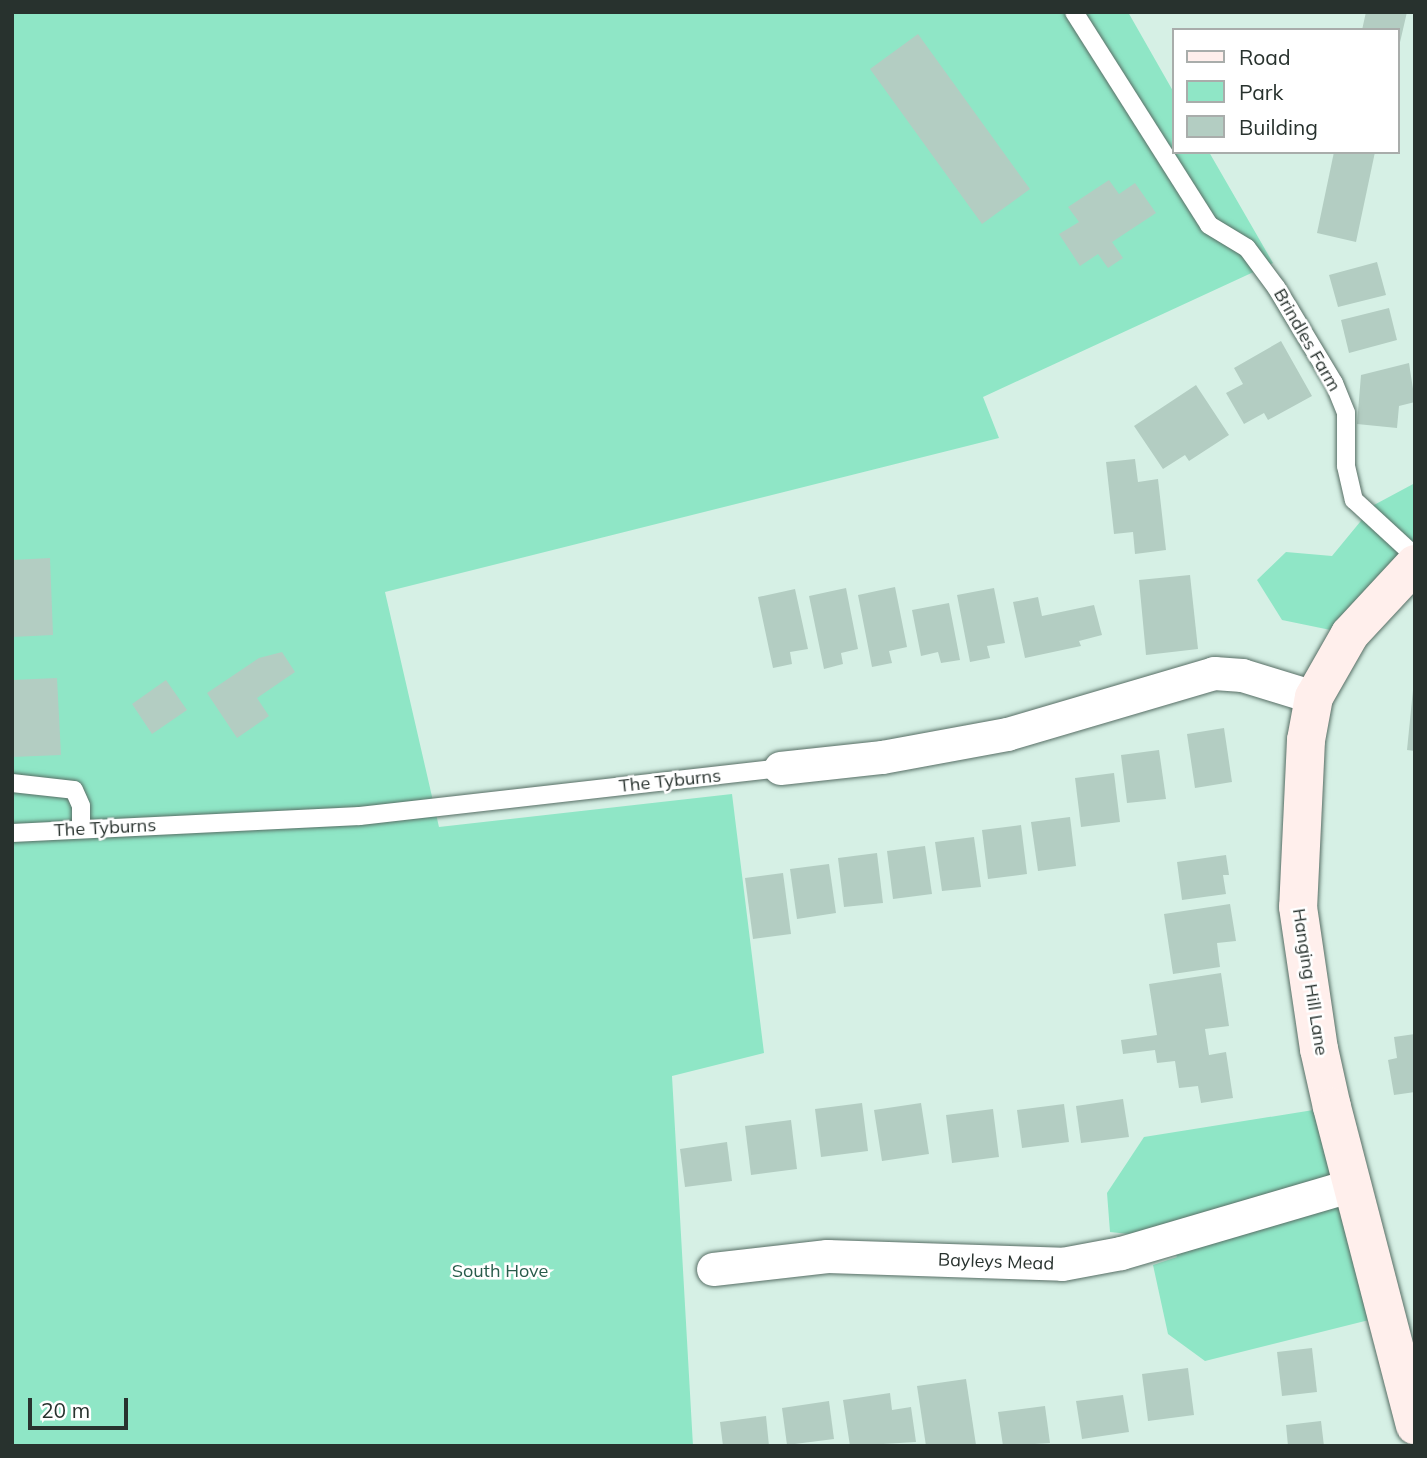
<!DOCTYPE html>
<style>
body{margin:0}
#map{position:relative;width:1427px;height:1458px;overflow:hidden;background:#d6f0e5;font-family:Mulish,sans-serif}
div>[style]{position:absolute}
.green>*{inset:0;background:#8fe6c6}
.building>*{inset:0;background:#b3cdc2}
.roads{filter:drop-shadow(0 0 2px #576e65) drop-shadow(0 0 2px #576e65)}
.lane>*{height:18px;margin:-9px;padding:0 9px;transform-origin:9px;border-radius:9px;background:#fff}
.street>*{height:33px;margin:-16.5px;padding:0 16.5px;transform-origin:16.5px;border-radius:16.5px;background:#fff}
.secondary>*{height:38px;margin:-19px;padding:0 19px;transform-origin:19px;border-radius:19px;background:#ffefec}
span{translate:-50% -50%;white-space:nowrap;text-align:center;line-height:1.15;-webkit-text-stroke:5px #fff;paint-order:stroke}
.street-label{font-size:18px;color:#28322e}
.park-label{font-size:18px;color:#285c4b}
.frame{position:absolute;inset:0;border:14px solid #28322e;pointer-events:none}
.legend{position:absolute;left:1172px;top:28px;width:228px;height:126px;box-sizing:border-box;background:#fff;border:2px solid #a9adab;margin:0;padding:9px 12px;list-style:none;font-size:21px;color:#28322e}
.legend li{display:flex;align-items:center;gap:14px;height:35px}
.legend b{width:35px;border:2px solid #a9adab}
.scale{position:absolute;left:28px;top:1398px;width:100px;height:32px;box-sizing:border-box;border:4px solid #28322e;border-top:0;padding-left:9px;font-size:21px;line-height:24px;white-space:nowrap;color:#28322e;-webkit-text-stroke:5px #fff;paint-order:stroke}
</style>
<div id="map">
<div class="green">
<i style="clip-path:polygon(12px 12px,1128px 12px,1173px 91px,1173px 152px,1209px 152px,1273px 263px,983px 397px,999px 438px,385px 592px,439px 827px,732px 794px,764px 1053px,672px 1076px,693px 1446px,12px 1446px)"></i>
<i style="clip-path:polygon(1415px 483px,1415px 564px,1350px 634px,1282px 620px,1257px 580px,1286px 552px,1332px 556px,1374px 505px)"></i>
<i style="clip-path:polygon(1332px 1107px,1385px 1316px,1205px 1361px,1168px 1334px,1153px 1265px,1177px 1257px,1167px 1238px,1110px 1232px,1107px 1193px,1144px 1137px)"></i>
</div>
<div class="building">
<i style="clip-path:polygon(1366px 12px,1407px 12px,1398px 51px,1397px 30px,1362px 30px)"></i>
<i style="clip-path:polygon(918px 34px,1030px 189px,982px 224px,870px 69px)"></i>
<i style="clip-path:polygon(1334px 152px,1375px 152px,1356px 242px,1317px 233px)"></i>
<i style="clip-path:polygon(1109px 180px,1119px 194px,1135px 183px,1156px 213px,1112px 242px,1123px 258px,1108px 268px,1098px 254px,1080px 266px,1059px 234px,1079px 222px,1068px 207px)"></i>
<i style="clip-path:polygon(1377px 262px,1386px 295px,1338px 307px,1329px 275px)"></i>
<i style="clip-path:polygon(1389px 308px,1397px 340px,1349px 353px,1341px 320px)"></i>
<i style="clip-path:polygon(1281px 341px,1312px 396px,1268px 420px,1264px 413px,1244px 424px,1226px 393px,1243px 384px,1234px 368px)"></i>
<i style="clip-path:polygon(1409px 363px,1415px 402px,1399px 406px,1397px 428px,1357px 424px,1361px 375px)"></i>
<i style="clip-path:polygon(1196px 385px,1229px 435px,1189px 461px,1185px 455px,1163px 469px,1134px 426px)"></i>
<i style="clip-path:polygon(1135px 459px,1138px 482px,1158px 479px,1166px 550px,1135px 554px,1133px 532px,1114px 534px,1106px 462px)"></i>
<i style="clip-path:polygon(50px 558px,53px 635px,12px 637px,12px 560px)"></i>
<i style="clip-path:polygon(1190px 575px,1198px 649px,1146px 655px,1139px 580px)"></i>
<i style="clip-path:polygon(895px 587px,907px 647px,889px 651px,892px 663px,872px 667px,858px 595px)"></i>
<i style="clip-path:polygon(846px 588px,858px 649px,841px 653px,843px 664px,824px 669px,809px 596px)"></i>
<i style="clip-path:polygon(994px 588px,1005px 643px,987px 646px,990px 658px,970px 662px,957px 595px)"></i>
<i style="clip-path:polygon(795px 589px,808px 649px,790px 652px,792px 664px,773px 668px,758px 597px)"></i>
<i style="clip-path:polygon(1038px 597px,1042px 616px,1094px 605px,1102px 635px,1079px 641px,1081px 646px,1025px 658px,1013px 602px)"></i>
<i style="clip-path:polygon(949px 603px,960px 660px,941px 663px,938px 652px,921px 656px,912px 610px)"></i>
<i style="clip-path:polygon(282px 652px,295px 672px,257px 698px,269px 716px,237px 738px,207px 693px,259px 658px)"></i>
<i style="clip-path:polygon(57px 678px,61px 755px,12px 757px,12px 680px)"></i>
<i style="clip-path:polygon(166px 680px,187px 710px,152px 734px,132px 704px)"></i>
<i style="clip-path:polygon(1413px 690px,1415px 690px,1415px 751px,1407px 750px)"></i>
<i style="clip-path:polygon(1224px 728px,1232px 782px,1195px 788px,1187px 734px)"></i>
<i style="clip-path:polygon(1159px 750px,1166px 799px,1127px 803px,1121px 755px)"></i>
<i style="clip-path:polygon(1114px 773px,1120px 822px,1081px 827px,1075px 778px)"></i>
<i style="clip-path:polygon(1070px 817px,1076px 866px,1038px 871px,1031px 822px)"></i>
<i style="clip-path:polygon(1021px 825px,1027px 874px,988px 879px,982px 830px)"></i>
<i style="clip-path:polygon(974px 837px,981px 887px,942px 891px,935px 842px)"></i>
<i style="clip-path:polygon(925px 846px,932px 894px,893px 899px,887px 851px)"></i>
<i style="clip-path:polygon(877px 853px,883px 903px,844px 907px,838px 858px)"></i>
<i style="clip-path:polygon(1226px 855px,1229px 875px,1223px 875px,1226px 894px,1182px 900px,1177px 862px)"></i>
<i style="clip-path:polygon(829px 864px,836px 913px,797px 919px,790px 869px)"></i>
<i style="clip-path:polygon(783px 873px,791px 934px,753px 939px,745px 878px)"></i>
<i style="clip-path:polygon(1230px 904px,1236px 941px,1217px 943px,1220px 967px,1173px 974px,1164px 914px)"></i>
<i style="clip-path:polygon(1221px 973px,1229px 1026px,1205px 1029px,1209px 1055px,1226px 1052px,1233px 1098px,1201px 1103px,1198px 1086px,1179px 1088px,1175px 1061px,1157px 1063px,1155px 1050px,1123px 1054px,1121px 1040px,1157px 1035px,1149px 984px)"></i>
<i style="clip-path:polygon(1415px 1034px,1415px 1092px,1394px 1095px,1388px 1060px,1397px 1058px,1394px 1037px)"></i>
<i style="clip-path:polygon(1123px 1099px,1129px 1137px,1081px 1143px,1076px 1106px)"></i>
<i style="clip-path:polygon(862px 1103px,868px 1151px,821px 1157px,815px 1109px)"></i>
<i style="clip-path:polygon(921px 1103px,929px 1154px,882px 1161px,874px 1110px)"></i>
<i style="clip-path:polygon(1064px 1104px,1069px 1142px,1022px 1148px,1017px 1110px)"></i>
<i style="clip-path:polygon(993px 1109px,999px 1157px,952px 1163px,946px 1115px)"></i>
<i style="clip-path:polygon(791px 1120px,797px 1169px,751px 1175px,745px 1126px)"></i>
<i style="clip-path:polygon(727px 1142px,732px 1181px,685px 1187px,680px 1149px)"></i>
<i style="clip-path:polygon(1312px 1348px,1317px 1392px,1282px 1396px,1277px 1352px)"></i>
<i style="clip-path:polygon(1188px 1368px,1194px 1415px,1148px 1421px,1142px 1374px)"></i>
<i style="clip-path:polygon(966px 1379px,976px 1445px,926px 1446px,917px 1386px)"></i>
<i style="clip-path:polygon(890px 1393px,892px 1410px,911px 1407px,916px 1442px,850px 1446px,843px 1400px)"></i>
<i style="clip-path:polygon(1123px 1395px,1129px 1432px,1082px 1439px,1076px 1401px)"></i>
<i style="clip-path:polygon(829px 1401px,834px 1439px,787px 1445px,782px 1408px)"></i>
<i style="clip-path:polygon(1045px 1406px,1050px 1443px,1003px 1446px,998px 1412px)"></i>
<i style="clip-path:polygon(766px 1416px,769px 1446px,723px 1446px,720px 1422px)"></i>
<i style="clip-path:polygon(1321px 1421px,1324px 1446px,1288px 1446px,1286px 1425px)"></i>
</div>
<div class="roads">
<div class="lane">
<i style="left:1074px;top:12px;width:252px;rotate:57.6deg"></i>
<i style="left:1209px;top:225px;width:44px;rotate:31.2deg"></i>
<i style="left:1247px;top:248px;width:49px;rotate:53.4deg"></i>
<i style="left:1276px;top:287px;width:112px;rotate:58.9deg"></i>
<i style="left:1334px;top:383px;width:32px;rotate:68deg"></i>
<i style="left:1346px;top:413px;width:53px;rotate:90deg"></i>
<i style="left:1346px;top:466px;width:35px;rotate:77deg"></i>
<i style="left:1354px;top:500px;width:83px;rotate:42.6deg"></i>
<i style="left:12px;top:783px;width:62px;rotate:6.4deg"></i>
<i style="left:74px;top:790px;width:17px;rotate:66deg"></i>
<i style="left:81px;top:806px;width:23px;rotate:90deg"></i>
<i style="left:12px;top:833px;width:348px;rotate:-2.8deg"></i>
<i style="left:360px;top:816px;width:423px;rotate:-6.5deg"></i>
</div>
<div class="street">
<i style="left:780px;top:768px;width:103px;rotate:-6.2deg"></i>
<i style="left:882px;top:757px;width:127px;rotate:-10.4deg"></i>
<i style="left:1007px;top:734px;width:216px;rotate:-16.4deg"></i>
<i style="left:1214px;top:673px;width:28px;rotate:4deg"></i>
<i style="left:1242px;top:675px;width:75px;rotate:17deg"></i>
<i style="left:713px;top:1269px;width:115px;rotate:-6.5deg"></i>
<i style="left:827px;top:1256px;width:235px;rotate:1.9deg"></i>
<i style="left:1062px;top:1264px;width:60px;rotate:-10.6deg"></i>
<i style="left:1121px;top:1253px;width:241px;rotate:-16.4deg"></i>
</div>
<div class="secondary">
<i style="left:1415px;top:564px;width:96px;rotate:132.9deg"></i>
<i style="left:1350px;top:634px;width:73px;rotate:119.7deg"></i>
<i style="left:1314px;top:697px;width:44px;rotate:100.5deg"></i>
<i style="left:1306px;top:740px;width:167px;rotate:92.7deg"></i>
<i style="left:1298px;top:907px;width:144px;rotate:81.6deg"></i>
<i style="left:1319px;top:1049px;width:59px;rotate:77.4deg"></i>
<i style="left:1332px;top:1107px;width:329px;rotate:75.4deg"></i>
</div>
</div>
<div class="street-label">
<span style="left:1307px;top:340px;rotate:60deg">Brindles Farm</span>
<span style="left:670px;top:781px;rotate:-6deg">The Tyburns</span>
<span style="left:105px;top:828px;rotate:-3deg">The Tyburns</span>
<span style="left:1310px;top:982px;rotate:81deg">Hanging Hill Lane</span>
<span style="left:996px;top:1262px;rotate:2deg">Bayleys Mead</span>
</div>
<div class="park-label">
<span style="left:500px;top:1271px">South Hove</span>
</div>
<div class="frame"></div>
<ul class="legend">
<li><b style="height:9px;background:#ffefec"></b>Road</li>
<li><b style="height:19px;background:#8fe6c6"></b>Park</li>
<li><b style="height:19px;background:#b3cdc2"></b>Building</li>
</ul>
<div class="scale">20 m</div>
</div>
